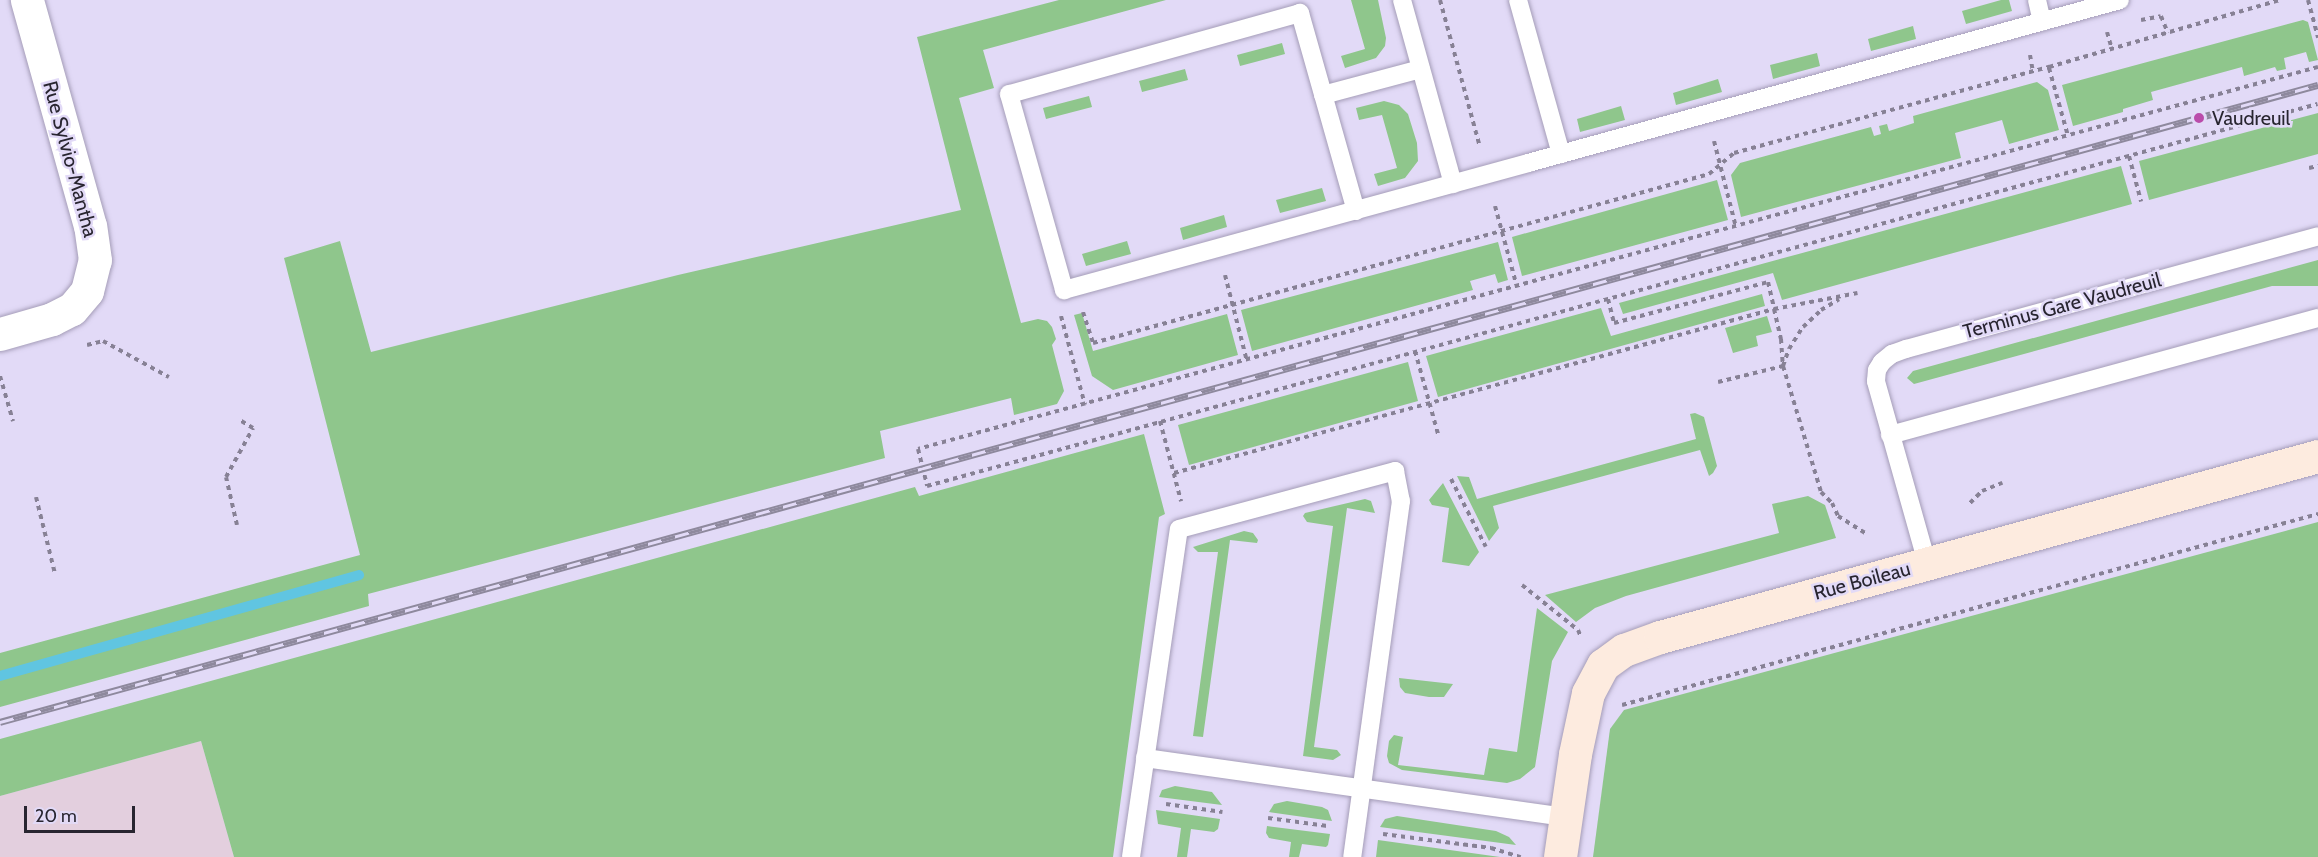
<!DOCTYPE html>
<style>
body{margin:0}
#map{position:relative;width:2318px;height:857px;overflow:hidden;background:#e2daf7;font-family:Cabin,sans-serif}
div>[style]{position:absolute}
.industrial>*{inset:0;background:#e3cfde}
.green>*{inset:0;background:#8fc68c}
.stream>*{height:10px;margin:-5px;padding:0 5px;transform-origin:5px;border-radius:5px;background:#60c5e1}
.path>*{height:4px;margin-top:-2px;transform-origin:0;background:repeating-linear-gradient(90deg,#878195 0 4.5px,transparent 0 9px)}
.roads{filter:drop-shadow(0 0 2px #a59db8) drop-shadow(0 0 2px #a59db8)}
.lane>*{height:18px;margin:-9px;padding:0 9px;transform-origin:9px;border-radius:9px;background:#fff}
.street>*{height:33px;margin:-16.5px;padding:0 16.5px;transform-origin:16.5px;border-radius:16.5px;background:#fff}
.secondary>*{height:33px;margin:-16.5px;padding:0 16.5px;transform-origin:16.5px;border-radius:16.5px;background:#fdebdf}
.rail>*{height:7px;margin-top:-3.5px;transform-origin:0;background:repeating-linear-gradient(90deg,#e2daf7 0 14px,#8e899d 0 28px);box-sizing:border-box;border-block:2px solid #8e899d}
.dots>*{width:16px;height:16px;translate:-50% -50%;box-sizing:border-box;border:3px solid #e2daf7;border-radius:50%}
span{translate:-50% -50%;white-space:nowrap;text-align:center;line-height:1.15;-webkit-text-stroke:5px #e2daf7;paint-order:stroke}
.poi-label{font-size:20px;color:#282530}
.left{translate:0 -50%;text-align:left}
.street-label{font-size:20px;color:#282530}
.scale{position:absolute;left:24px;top:806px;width:111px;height:27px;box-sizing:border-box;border:3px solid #282530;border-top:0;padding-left:8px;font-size:18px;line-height:21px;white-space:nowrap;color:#282530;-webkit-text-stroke:4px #e2daf7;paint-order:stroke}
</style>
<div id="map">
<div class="industrial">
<i style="clip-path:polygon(201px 741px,234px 857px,0 857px,0 796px)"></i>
</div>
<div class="green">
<i style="clip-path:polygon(1059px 0,1166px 0,983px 50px,994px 88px,959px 98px,1021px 323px,1038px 319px,1047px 321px,1052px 327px,1056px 339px,1052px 345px,1064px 391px,1057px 404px,1014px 415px,1011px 398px,880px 431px,885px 458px,368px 594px,369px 606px,0 707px,0 653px,360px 555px,284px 258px,340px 241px,371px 352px,678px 275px,961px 210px,917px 37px)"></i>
<i style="clip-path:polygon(1351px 0,1378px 0,1386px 38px,1385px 46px,1376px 58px,1345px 68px,1341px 56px,1365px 49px)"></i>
<i style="clip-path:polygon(2001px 0,2009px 0,2012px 11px,1966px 24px,1962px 11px)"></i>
<i style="clip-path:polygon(2303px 20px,2308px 22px,2318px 60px,2309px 62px,2306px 52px,2284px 58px,2286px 69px,2277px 71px,2275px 67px,2244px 76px,2242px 67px,2151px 92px,2153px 100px,2123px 109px,2123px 112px,2073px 126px,2062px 85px)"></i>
<i style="clip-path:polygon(1913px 26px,1916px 39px,1871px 51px,1868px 39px)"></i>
<i style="clip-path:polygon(1282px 43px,1285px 54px,1240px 66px,1237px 55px)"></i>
<i style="clip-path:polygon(1817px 53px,1820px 66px,1773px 79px,1770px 65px)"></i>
<i style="clip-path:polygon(1185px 69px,1188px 80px,1142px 92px,1139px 81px)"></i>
<i style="clip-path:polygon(1718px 79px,1722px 92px,1676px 105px,1673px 93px)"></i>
<i style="clip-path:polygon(2037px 82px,2048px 90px,2059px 130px,2009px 144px,2002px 120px,1955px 133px,1961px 158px,1741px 217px,1731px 175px,1740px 163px,1871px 127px,1874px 136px,1881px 134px,1879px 126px,1887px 124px,1889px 131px,1914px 123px,1913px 116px)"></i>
<i style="clip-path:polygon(1089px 96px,1092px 107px,1046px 119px,1043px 108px)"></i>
<i style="clip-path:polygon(1384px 101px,1399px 105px,1408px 114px,1417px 143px,1418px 161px,1405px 178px,1378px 186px,1374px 174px,1397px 168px,1382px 115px,1359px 120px,1356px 108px)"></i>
<i style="clip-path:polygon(1621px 106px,1625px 120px,1580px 132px,1577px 119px)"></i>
<i style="clip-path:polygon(2318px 113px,2318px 154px,2149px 200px,2139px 161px)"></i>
<i style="clip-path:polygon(2121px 166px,2132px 204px,1782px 300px,1773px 273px,1623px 314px,1619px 303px)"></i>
<i style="clip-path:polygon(1717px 180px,1728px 220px,1522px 276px,1512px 237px)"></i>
<i style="clip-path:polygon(1322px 188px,1326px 201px,1280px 213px,1276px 200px)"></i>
<i style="clip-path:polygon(1224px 215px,1227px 227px,1183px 240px,1180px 228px)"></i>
<i style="clip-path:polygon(1127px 241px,1131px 254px,1086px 266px,1082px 254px)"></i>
<i style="clip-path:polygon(1498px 242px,1508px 280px,1498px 283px,1495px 274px,1470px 281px,1473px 290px,1252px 351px,1241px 310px)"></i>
<i style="clip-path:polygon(2318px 260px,2318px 286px,2272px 286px,1914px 384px,1907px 378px,1913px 371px)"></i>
<i style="clip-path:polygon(1762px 294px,1765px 306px,1438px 397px,1426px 356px,1601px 308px,1611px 336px)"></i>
<i style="clip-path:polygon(1082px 313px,1093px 351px,1227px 314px,1238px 355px,1113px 390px,1092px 376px,1074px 315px)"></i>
<i style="clip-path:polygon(1767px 316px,1772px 332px,1756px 336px,1758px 346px,1733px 353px,1725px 328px)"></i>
<i style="clip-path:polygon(1408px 362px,1418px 401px,1189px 465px,1178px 425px)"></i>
<i style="clip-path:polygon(1695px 413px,1704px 417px,1717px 466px,1713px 473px,1709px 476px,1700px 450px,1493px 506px,1499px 528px,1489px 541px,1457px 476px,1469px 477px,1477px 499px,1696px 439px,1690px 414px)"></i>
<i style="clip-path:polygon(1144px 434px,1165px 514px,1159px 517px,1113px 857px,234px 857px,201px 741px,0 796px,0 739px,915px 487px,919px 496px)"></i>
<i style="clip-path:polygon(1443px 483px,1479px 552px,1469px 566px,1442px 562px,1449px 508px,1432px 505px,1429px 500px)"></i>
<i style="clip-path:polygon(1808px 496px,1825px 505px,1836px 538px,1626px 596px,1595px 608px,1576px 622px,1545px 595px,1779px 533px,1772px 504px)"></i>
<i style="clip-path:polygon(1365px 499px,1371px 501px,1375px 513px,1347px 508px,1314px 747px,1337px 750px,1341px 755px,1333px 760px,1303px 756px,1333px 526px,1307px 522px,1303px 516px,1305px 513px)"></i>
<i style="clip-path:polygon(2318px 522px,2318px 857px,1593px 857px,1610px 729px,1624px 710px)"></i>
<i style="clip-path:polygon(1244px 531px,1253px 533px,1258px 540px,1257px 543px,1230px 540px,1203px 737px,1193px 736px,1218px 552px,1198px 552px,1193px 547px)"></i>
<i style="clip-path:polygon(1537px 608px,1568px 632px,1552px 661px,1535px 767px,1520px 779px,1507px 783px,1402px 770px,1389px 763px,1387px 756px,1389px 741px,1394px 735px,1403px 737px,1398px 765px,1484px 775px,1489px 748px,1517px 752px)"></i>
<i style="clip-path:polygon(1399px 678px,1453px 684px,1444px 697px,1429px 697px,1405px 693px,1400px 687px)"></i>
<i style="clip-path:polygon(1175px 786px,1212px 792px,1222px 805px,1159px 797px,1162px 790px)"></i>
<i style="clip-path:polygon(1287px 801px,1322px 807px,1328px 810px,1332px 821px,1269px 812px,1274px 804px)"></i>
<i style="clip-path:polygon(1156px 810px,1220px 819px,1218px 829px,1214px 832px,1191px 829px,1187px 857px,1177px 857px,1181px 828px,1158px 824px)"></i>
<i style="clip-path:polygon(1397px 816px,1496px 831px,1509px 837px,1516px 845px,1380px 827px,1385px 819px)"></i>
<i style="clip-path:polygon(1267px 826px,1330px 834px,1328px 845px,1326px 847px,1302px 844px,1299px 857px,1289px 857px,1291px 842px,1269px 838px,1266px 833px)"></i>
<i style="clip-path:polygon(1378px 840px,1500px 857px,1376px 857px)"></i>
</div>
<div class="stream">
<i style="left:0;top:676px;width:373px;rotate:-15.7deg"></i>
</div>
<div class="path">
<i style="left:1440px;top:0;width:152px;rotate:74.8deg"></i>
<i style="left:2308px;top:0;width:39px;rotate:75deg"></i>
<i style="left:2141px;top:20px;width:20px;rotate:-11deg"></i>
<i style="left:2161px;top:16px;width:18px;rotate:68deg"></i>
<i style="left:2107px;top:32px;width:18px;rotate:74deg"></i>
<i style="left:2030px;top:55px;width:17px;rotate:80deg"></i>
<i style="left:2318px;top:67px;width:1451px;rotate:164.74deg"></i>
<i style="left:918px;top:449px;width:38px;rotate:76deg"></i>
<i style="left:927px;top:486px;width:1442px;rotate:-15.36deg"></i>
<i style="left:2049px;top:68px;width:71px;rotate:74.4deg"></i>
<i style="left:1714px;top:141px;width:89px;rotate:75.7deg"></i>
<i style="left:2129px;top:156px;width:47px;rotate:75.1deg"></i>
<i style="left:2309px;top:168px;width:9px;rotate:-13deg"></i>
<i style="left:1495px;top:206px;width:84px;rotate:74.8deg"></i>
<i style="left:1225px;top:275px;width:89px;rotate:75.7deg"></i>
<i style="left:1608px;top:299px;width:25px;rotate:76deg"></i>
<i style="left:1614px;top:323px;width:159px;rotate:-14.9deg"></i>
<i style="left:1768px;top:282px;width:28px;rotate:77deg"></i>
<i style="left:1774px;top:309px;width:85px;rotate:-10.9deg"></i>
<i style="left:1083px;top:312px;width:33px;rotate:72deg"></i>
<i style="left:1093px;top:343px;width:639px;rotate:-15.34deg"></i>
<i style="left:1709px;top:174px;width:33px;rotate:-40deg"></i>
<i style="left:1734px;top:153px;width:327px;rotate:-15.3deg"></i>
<i style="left:2049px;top:67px;width:241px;rotate:-16.2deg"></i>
<i style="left:1061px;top:316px;width:92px;rotate:74.9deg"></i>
<i style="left:87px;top:345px;width:16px;rotate:-14deg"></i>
<i style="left:103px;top:341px;width:75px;rotate:28.6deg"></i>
<i style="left:1415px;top:351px;width:86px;rotate:74.5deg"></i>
<i style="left:0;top:376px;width:47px;rotate:73.9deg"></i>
<i style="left:1718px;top:382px;width:67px;rotate:-13.8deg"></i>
<i style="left:1783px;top:366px;width:18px;rotate:-71deg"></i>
<i style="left:1789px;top:349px;width:26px;rotate:-58deg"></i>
<i style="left:1803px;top:327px;width:25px;rotate:-43deg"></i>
<i style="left:1821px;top:310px;width:21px;rotate:-31deg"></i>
<i style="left:1160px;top:421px;width:83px;rotate:75.3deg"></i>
<i style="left:1174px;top:473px;width:622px;rotate:-15.29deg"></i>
<i style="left:1774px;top:309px;width:31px;rotate:77deg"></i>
<i style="left:1781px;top:339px;width:27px;rotate:86deg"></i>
<i style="left:1783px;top:366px;width:132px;rotate:73.2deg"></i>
<i style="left:1821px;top:492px;width:16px;rotate:45deg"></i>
<i style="left:1832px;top:503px;width:14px;rotate:65deg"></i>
<i style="left:1838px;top:516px;width:32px;rotate:32deg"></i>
<i style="left:1451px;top:479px;width:76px;rotate:62.8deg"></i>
<i style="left:36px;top:497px;width:79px;rotate:76.1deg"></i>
<i style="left:1970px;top:503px;width:17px;rotate:-45deg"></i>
<i style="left:1982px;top:491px;width:22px;rotate:-22deg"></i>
<i style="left:237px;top:525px;width:49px;rotate:-102.9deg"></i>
<i style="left:226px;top:477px;width:56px;rotate:-61.1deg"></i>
<i style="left:253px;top:428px;width:17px;rotate:-149deg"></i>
<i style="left:1522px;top:585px;width:72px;rotate:38.8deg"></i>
<i style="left:1578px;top:630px;width:8px;rotate:67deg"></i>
<i style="left:1622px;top:705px;width:722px;rotate:-15.35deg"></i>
<i style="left:1166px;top:804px;width:57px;rotate:8.1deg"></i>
<i style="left:1268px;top:818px;width:60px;rotate:7.7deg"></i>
<i style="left:1383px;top:834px;width:109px;rotate:7.4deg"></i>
<i style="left:1491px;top:848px;width:31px;rotate:17deg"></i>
</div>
<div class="roads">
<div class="lane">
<i style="left:1402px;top:0;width:191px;rotate:74.5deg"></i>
<i style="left:1518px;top:0;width:160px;rotate:74.4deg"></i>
<i style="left:2037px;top:0;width:22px;rotate:77deg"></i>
<i style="left:1323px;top:95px;width:101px;rotate:-14.9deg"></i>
<i style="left:1356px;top:211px;width:206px;rotate:-105.8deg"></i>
<i style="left:1300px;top:13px;width:302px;rotate:164.4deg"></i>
<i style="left:1009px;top:94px;width:204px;rotate:74.3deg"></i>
<i style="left:1064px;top:290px;width:481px;rotate:-15.3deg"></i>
<i style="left:1528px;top:163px;width:614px;rotate:-15.39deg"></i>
<i style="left:1890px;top:435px;width:444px;rotate:-15.3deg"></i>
<i style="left:1927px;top:563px;width:189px;rotate:-105.7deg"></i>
<i style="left:1876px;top:381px;width:11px;rotate:-85deg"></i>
<i style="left:1877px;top:370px;width:9px;rotate:-58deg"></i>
<i style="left:1882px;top:362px;width:13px;rotate:-39deg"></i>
<i style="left:1892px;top:354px;width:15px;rotate:-20deg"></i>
<i style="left:1906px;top:349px;width:427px;rotate:-15.3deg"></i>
<i style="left:1145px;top:758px;width:424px;rotate:8deg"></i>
<i style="left:1131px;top:857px;width:331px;rotate:-81.7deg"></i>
<i style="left:1179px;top:529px;width:224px;rotate:-15deg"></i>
<i style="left:1395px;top:471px;width:31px;rotate:79deg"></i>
<i style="left:1401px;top:501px;width:359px;rotate:97.8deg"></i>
</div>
<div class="street">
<i style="left:0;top:334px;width:54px;rotate:-16.1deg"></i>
<i style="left:52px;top:319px;width:22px;rotate:-27deg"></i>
<i style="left:72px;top:309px;width:23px;rotate:-50deg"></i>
<i style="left:87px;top:291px;width:32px;rotate:-76deg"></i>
<i style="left:95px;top:260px;width:34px;rotate:-98deg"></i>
<i style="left:90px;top:226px;width:235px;rotate:-105.6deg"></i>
</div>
<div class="secondary">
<i style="left:1560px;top:857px;width:104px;rotate:-81.7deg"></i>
<i style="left:1575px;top:754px;width:62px;rotate:-78deg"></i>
<i style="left:1588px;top:693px;width:32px;rotate:-62deg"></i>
<i style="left:1603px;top:665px;width:26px;rotate:-36deg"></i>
<i style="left:1624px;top:650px;width:38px;rotate:-20deg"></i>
<i style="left:1660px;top:637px;width:682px;rotate:-15.38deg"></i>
</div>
</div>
<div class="rail">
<i style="left:0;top:722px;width:2404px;rotate:-15.37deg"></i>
</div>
<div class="dots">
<i style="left:2199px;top:118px;background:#ba4cab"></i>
</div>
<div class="poi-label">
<span class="left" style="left:2212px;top:118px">Vaudreuil</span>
</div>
<div class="street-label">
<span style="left:70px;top:159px;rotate:75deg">Rue Sylvio-Mantha</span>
<span style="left:2062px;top:306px;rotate:-15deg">Terminus Gare Vaudreuil</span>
<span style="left:1862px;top:581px;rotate:-15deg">Rue Boileau</span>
</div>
<div class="scale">20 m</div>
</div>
